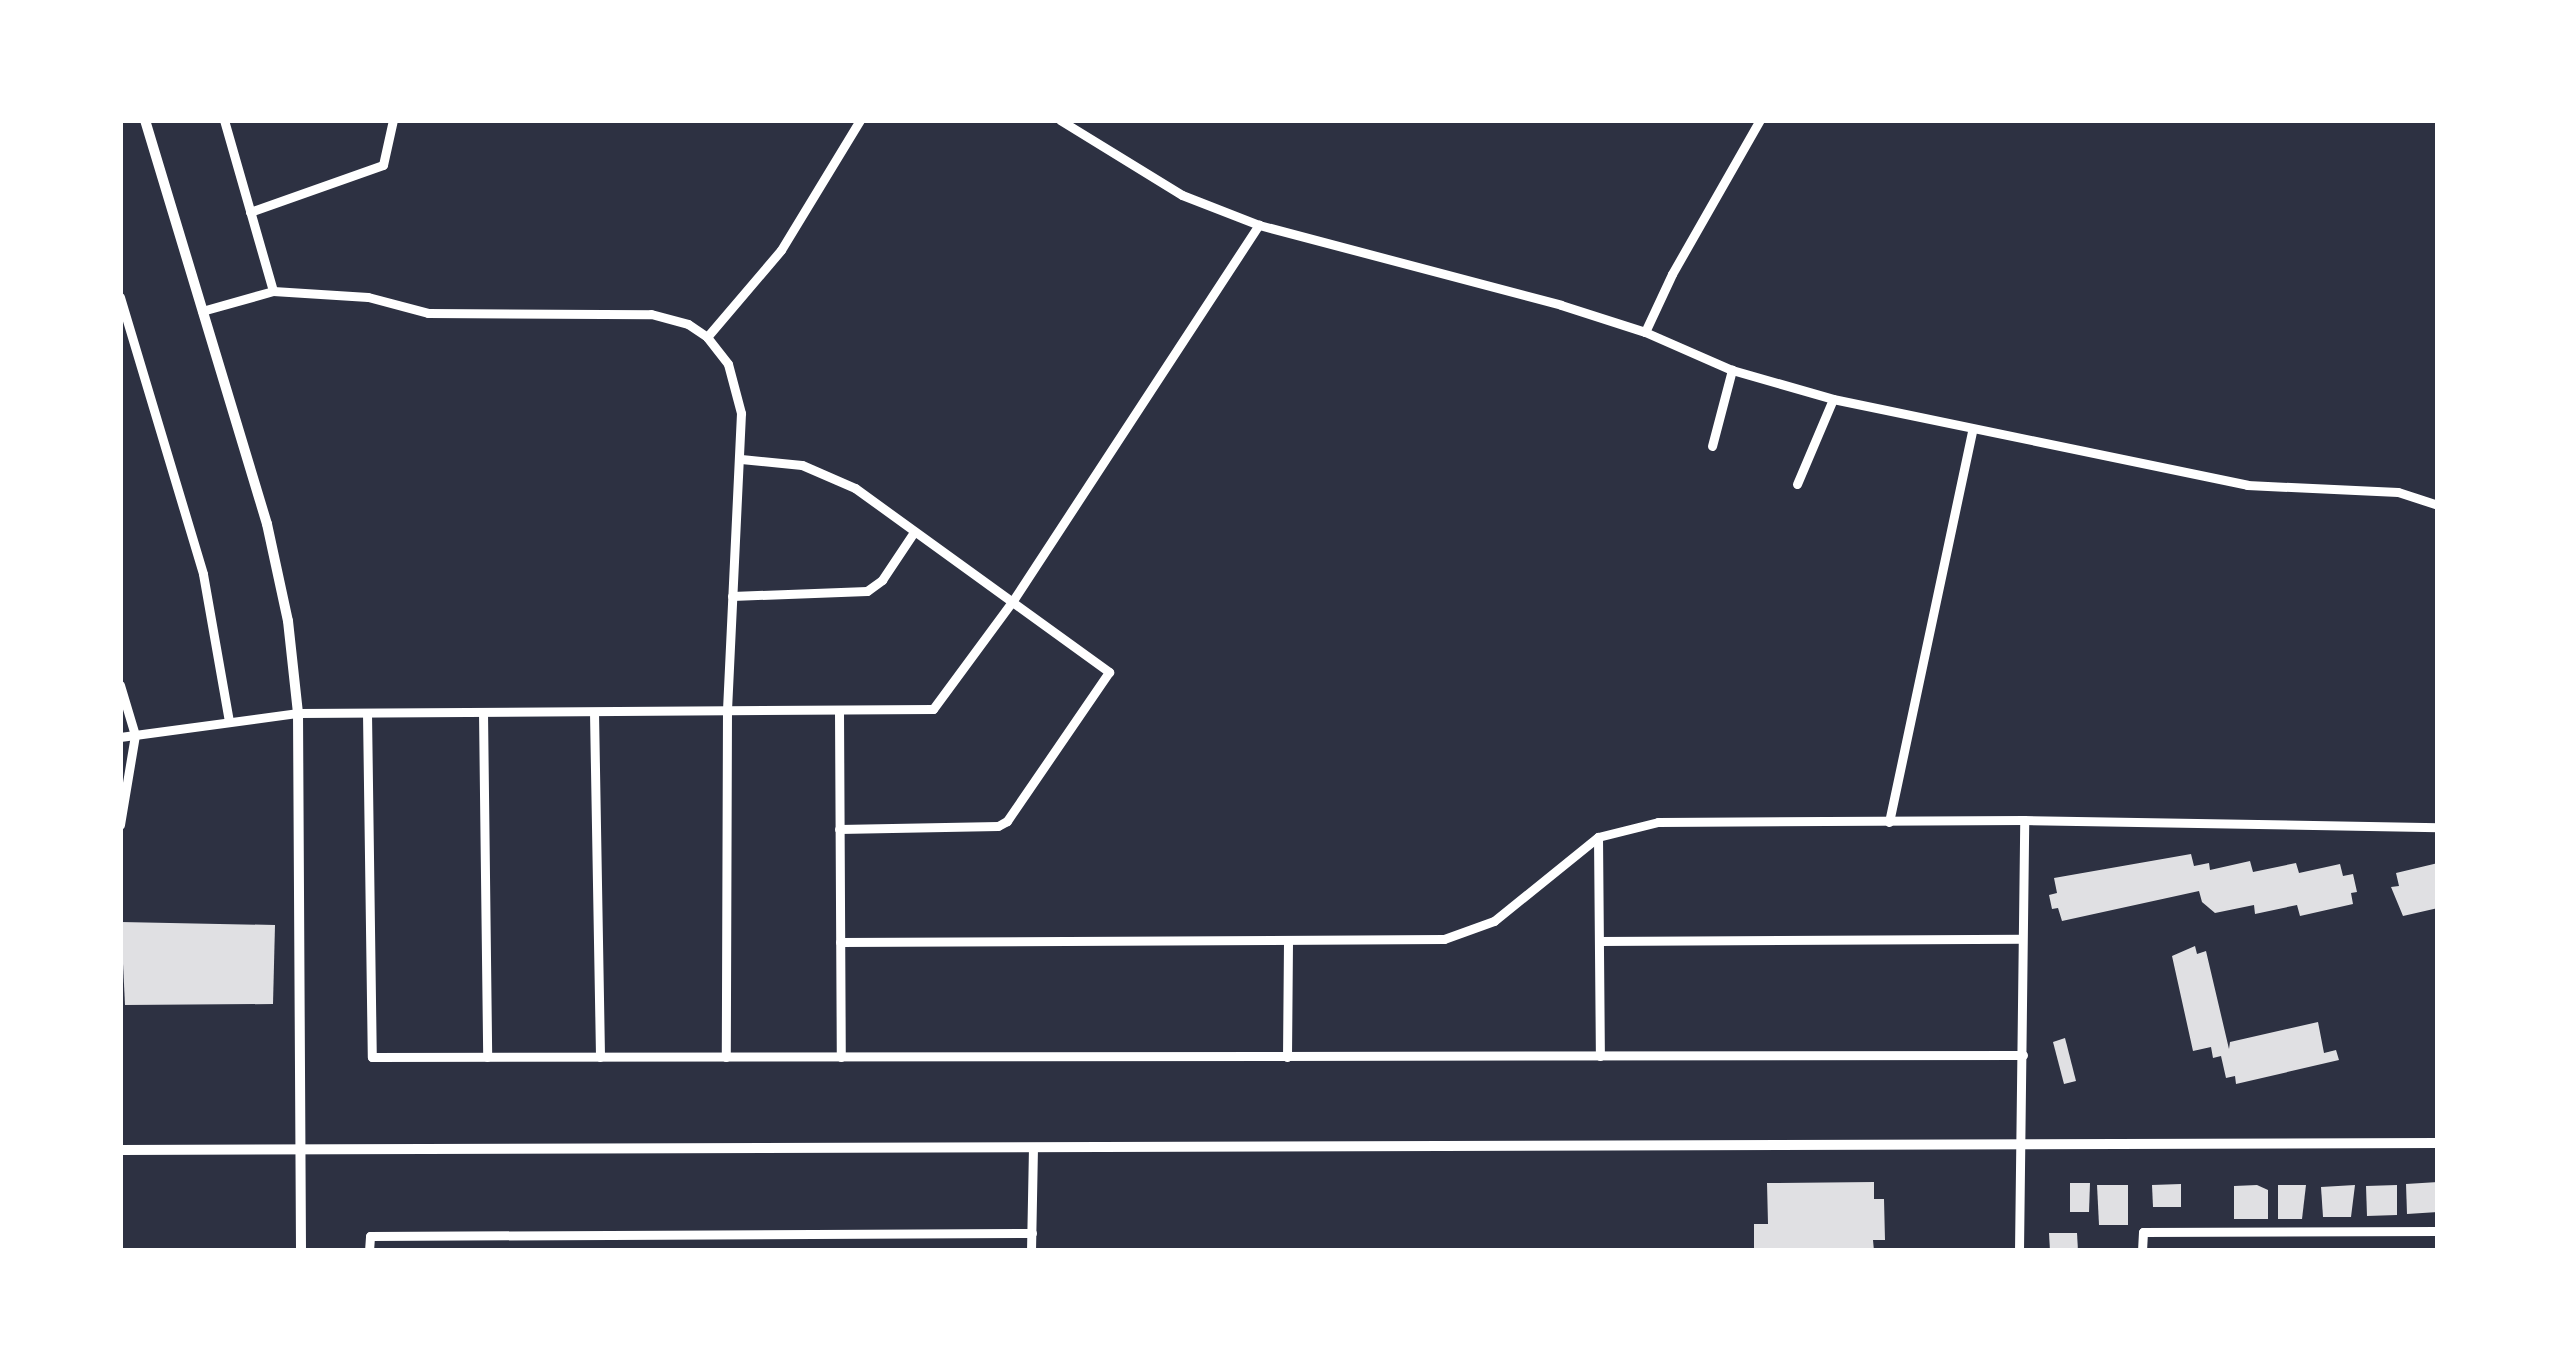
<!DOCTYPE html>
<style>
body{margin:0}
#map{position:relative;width:2558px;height:1371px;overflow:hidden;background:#2d3142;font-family:"Exo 2",sans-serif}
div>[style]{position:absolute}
.building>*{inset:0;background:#e0e0e3}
.minor>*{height:9px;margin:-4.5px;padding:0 4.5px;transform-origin:4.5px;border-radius:4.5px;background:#fff}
.tertiary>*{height:10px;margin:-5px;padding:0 5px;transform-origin:5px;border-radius:5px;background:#fff}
span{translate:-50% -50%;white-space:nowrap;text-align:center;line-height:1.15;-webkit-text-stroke:10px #fff;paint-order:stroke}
.frame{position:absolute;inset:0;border:123px solid #fff;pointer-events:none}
</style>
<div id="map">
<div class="building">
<i style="clip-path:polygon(2191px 854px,2194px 866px,2209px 863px,2210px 870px,2250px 861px,2253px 872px,2296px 863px,2299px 873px,2340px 864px,2343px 876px,2353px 874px,2357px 892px,2351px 893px,2353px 904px,2300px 916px,2297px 905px,2255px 914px,2254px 905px,2215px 913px,2202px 902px,2199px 891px,2062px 921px,2058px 908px,2052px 909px,2049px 895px,2057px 893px,2054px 878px)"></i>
<i style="clip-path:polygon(2438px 863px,2438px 908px,2403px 916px,2391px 887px,2399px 886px,2396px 873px)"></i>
<i style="clip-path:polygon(121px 922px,275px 925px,273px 1004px,125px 1005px)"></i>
<i style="clip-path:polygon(2195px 946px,2197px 954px,2206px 951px,2229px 1049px,2230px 1042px,2318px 1022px,2324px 1053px,2336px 1050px,2339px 1060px,2236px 1084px,2235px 1076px,2226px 1078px,2221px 1056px,2213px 1058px,2211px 1047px,2193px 1051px,2172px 956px)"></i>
<i style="clip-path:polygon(2065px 1038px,2076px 1081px,2064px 1084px,2053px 1042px)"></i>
<i style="clip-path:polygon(1874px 1182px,1874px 1199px,1884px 1199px,1885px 1240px,1873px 1240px,1874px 1251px,1754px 1251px,1754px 1224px,1768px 1224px,1767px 1183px)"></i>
<i style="clip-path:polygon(2438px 1182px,2438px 1212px,2407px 1214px,2406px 1184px)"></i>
<i style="clip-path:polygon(2070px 1183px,2090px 1183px,2089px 1212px,2070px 1212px)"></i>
<i style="clip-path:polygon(2181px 1184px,2181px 1207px,2153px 1207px,2152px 1185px)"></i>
<i style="clip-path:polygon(2097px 1185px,2128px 1185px,2128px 1225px,2099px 1225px)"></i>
<i style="clip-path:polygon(2257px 1185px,2268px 1190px,2268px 1219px,2234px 1219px,2234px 1186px)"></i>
<i style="clip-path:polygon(2278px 1185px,2306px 1185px,2302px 1219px,2278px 1219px)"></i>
<i style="clip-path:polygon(2355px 1185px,2351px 1217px,2323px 1217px,2321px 1187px)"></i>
<i style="clip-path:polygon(2397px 1185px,2397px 1215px,2367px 1216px,2366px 1186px)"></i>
<i style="clip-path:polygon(2049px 1233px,2077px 1233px,2078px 1251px,2050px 1251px)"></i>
</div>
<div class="minor">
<i style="left:224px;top:120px;width:178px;rotate:74deg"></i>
<i style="left:1060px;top:120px;width:143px;rotate:31.6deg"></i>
<i style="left:1182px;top:195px;width:83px;rotate:21.3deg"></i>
<i style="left:1259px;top:225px;width:312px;rotate:14.8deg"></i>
<i style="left:1561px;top:305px;width:88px;rotate:17.8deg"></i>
<i style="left:1645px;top:332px;width:95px;rotate:23.6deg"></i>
<i style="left:1732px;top:370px;width:105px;rotate:16deg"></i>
<i style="left:1833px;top:399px;width:423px;rotate:11.7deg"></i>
<i style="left:2247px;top:485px;width:151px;rotate:2.7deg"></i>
<i style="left:2398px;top:492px;width:42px;rotate:18deg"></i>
<i style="left:250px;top:212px;width:141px;rotate:-19.5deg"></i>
<i style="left:383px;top:165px;width:46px;rotate:-77.5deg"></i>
<i style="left:120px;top:297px;width:289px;rotate:73.3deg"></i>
<i style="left:203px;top:574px;width:150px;rotate:80deg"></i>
<i style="left:202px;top:311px;width:74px;rotate:-15.7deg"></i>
<i style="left:273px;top:291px;width:95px;rotate:3.6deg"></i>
<i style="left:368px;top:297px;width:62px;rotate:14.9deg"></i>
<i style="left:428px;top:313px;width:223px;rotate:0.3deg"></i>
<i style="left:651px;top:314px;width:38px;rotate:15deg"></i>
<i style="left:688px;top:324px;width:23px;rotate:34deg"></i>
<i style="left:707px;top:337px;width:34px;rotate:52deg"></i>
<i style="left:728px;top:364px;width:51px;rotate:75.1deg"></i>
<i style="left:741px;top:413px;width:297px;rotate:92.7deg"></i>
<i style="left:727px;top:710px;width:347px;rotate:90.2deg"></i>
<i style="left:1645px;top:332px;width:64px;rotate:-65deg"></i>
<i style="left:1672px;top:274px;width:177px;rotate:-60.3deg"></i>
<i style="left:707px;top:337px;width:114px;rotate:-49.6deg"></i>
<i style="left:781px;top:250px;width:152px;rotate:-58.7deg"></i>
<i style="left:1712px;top:446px;width:79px;rotate:-75.3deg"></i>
<i style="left:741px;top:459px;width:61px;rotate:5.6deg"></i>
<i style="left:802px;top:465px;width:58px;rotate:23.5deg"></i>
<i style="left:855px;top:488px;width:314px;rotate:35.9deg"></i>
<i style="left:1109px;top:672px;width:181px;rotate:124.4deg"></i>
<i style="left:1007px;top:821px;width:10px;rotate:151deg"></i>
<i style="left:998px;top:826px;width:159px;rotate:178.9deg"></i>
<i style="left:1797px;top:484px;width:92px;rotate:-67deg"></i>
<i style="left:732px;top:596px;width:135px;rotate:-2.1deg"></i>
<i style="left:867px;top:591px;width:19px;rotate:-36deg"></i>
<i style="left:882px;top:580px;width:58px;rotate:-56.3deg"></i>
<i style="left:120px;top:685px;width:52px;rotate:73.3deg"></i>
<i style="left:135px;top:735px;width:91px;rotate:99.5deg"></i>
<i style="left:839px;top:711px;width:346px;rotate:89.7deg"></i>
<i style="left:483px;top:712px;width:345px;rotate:89.3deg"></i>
<i style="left:594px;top:712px;width:345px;rotate:89deg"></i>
<i style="left:367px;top:713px;width:344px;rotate:89.2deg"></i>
<i style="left:372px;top:1057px;width:1651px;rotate:-0.07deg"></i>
<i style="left:120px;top:737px;width:180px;rotate:-7.7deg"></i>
<i style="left:298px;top:713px;width:635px;rotate:-0.36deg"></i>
<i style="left:933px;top:709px;width:133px;rotate:-53.6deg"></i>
<i style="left:1012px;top:602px;width:451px;rotate:-56.8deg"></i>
<i style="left:1889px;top:822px;width:399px;rotate:-78deg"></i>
<i style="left:1598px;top:837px;width:219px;rotate:89.5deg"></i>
<i style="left:1599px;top:941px;width:423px;rotate:-0.3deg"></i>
<i style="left:840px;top:942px;width:604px;rotate:-0.28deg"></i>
<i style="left:1444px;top:939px;width:53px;rotate:-19.8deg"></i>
<i style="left:1494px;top:921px;width:134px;rotate:-38.9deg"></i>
<i style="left:1598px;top:837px;width:62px;rotate:-14deg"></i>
<i style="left:1658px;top:822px;width:366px;rotate:-0.3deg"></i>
<i style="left:2024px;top:820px;width:414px;rotate:1deg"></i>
<i style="left:1287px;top:1057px;width:114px;rotate:-89.5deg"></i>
<i style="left:369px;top:1251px;width:15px;rotate:-86deg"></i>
<i style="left:370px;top:1236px;width:662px;rotate:-0.26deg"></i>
<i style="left:1031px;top:1251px;width:104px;rotate:-88.9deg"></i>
<i style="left:2019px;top:1251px;width:431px;rotate:-89.3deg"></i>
<i style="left:2142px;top:1251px;width:19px;rotate:-87deg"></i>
<i style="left:2143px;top:1232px;width:295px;rotate:-0.2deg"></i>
</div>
<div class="tertiary">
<i style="left:145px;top:120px;width:422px;rotate:73.2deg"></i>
<i style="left:267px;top:524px;width:99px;rotate:77.8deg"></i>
<i style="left:288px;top:621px;width:93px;rotate:83.8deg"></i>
<i style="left:298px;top:713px;width:538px;rotate:89.68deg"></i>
<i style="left:120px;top:1150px;width:2318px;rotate:-0.17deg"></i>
</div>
<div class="frame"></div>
</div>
